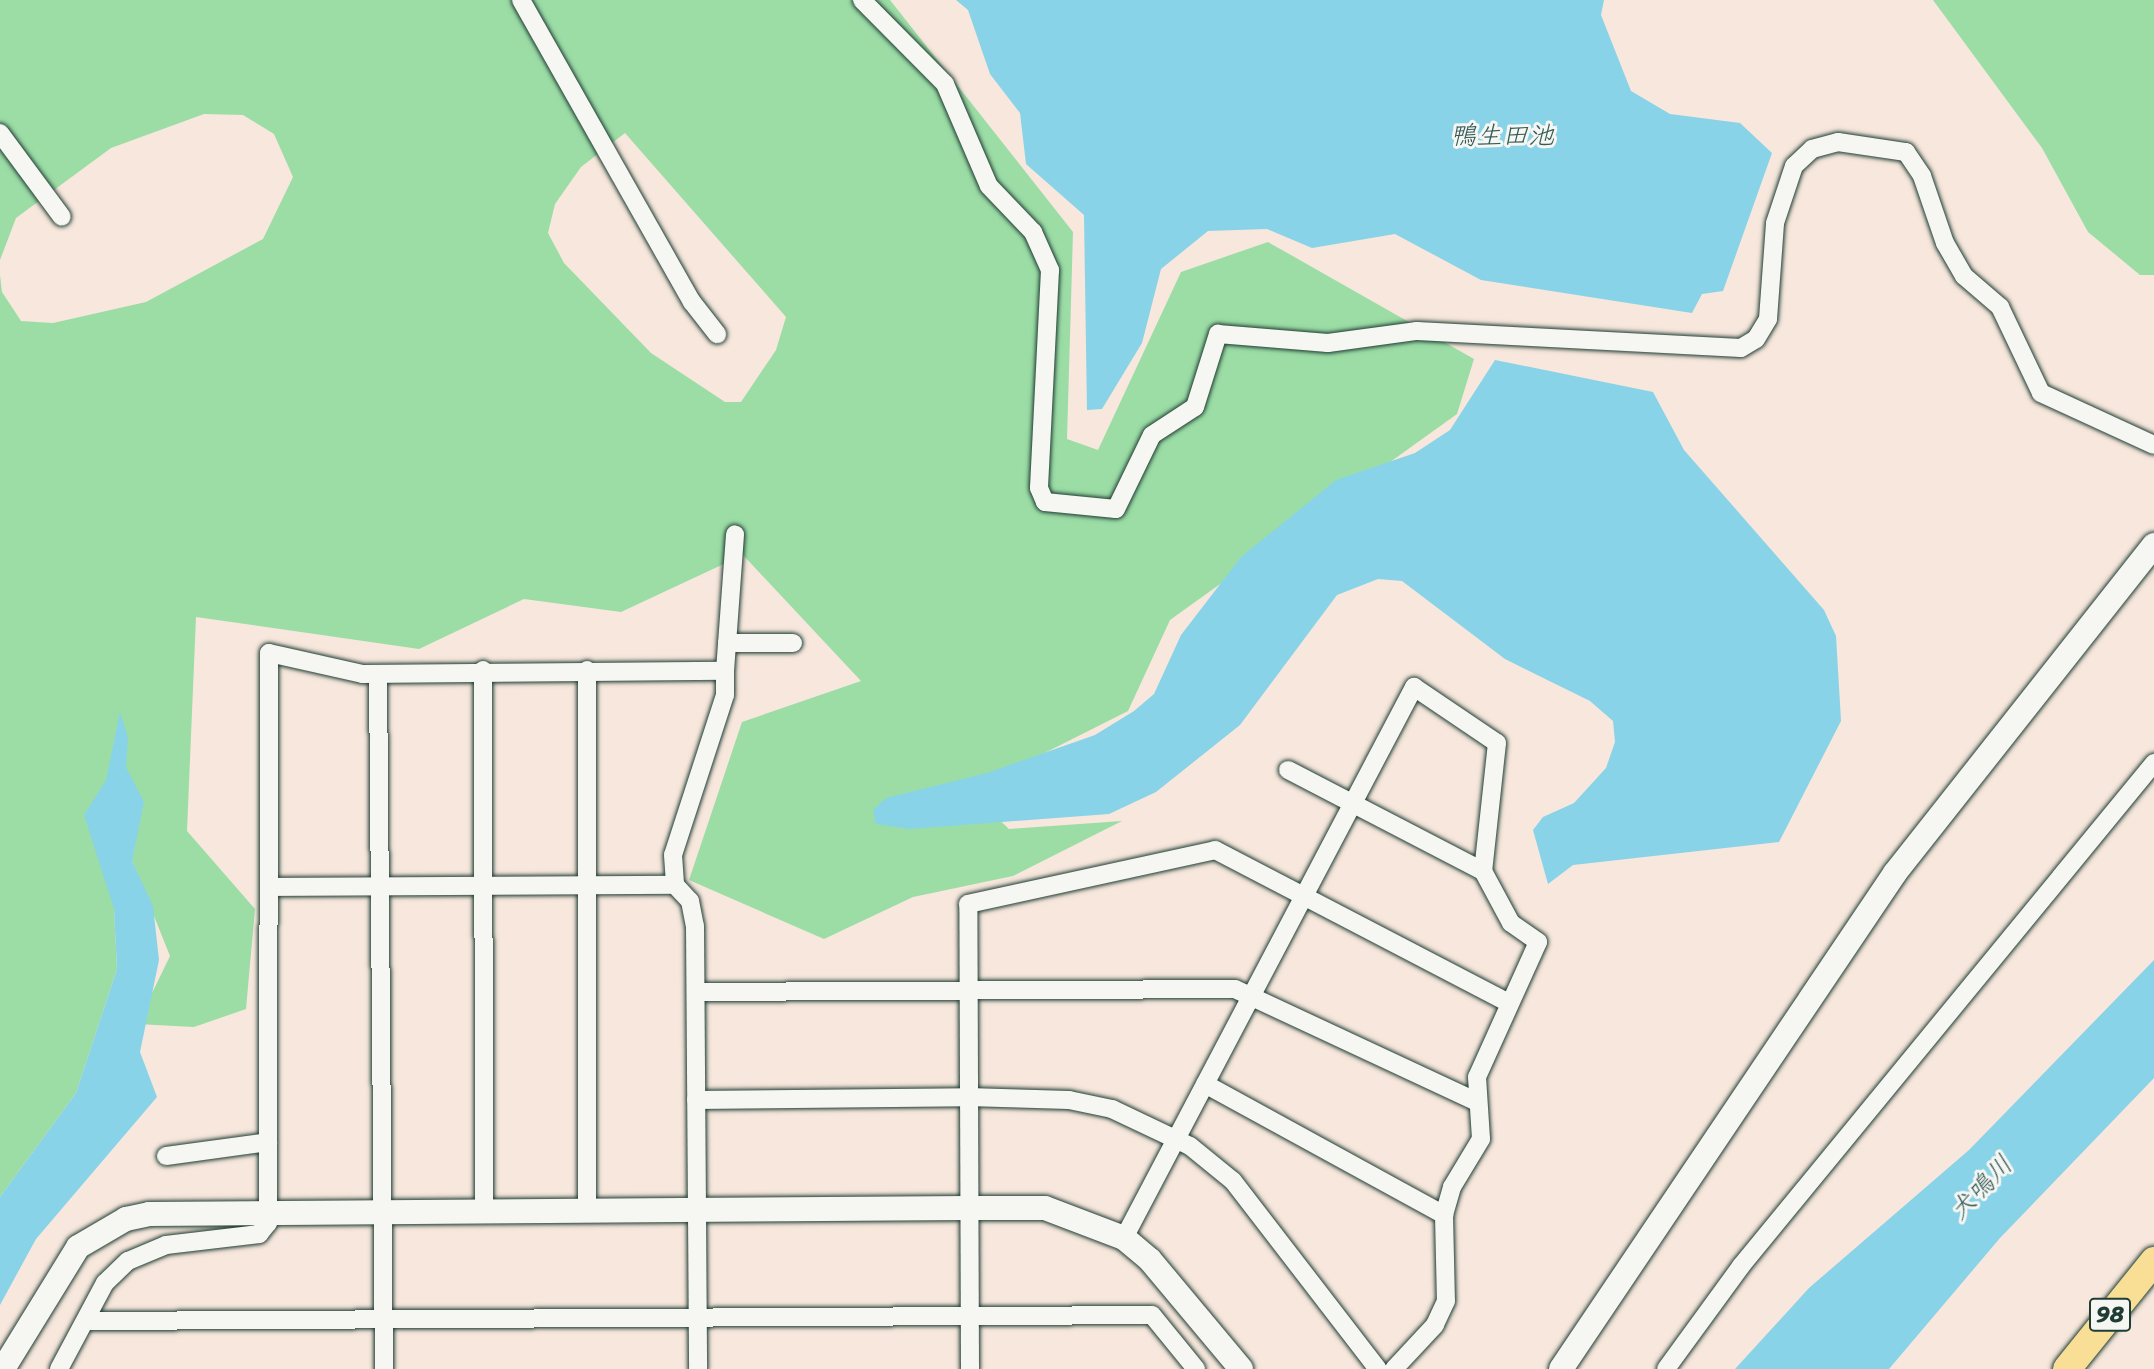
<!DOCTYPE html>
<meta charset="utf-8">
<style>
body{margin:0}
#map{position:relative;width:2154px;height:1369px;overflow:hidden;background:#f7e7dc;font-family:Sriracha,"Klee One",sans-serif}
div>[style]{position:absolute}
.green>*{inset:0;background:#9cdda6}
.water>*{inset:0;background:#88d3e8}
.roads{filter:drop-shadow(0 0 2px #1f3d34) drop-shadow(0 0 2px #1f3d34)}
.street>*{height:18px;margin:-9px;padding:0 9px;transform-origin:9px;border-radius:9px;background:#f6f6f2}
.secondary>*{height:24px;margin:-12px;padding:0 12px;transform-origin:12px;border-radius:12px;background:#f6f6f2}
.primary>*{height:28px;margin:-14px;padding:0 14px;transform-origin:14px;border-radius:14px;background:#f9df96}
span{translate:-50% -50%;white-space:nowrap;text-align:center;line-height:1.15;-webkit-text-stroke:6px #f6f6f2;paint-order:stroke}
.shield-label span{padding:2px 5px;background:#f6f6f2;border:2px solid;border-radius:5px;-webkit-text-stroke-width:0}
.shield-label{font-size:23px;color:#1f3d34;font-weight:700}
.water-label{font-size:26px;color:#345b58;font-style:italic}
</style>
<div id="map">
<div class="green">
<i style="clip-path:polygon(evenodd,0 0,890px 0,1073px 232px,1067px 439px,1098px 450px,1181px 272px,1268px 242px,1474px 359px,1457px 414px,1170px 620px,1128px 711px,969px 791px,1009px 829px,1122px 821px,1013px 876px,913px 897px,824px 939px,689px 880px,742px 722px,861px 681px,743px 555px,621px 612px,524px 599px,419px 649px,196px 617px,187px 831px,255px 909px,246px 1009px,194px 1027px,137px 1024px,170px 956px,132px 861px,114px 909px,117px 969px,76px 1093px,0 1197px,0 275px,2px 292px,21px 321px,53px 323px,146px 302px,263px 239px,293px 177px,274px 134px,243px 115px,204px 114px,111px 148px,16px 218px,0 260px,0 0,625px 133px,786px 317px,776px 350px,741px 402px,725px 402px,651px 353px,564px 263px,548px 233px,555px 204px,581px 167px,625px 133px)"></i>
<i style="clip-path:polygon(1933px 0,2154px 0,2154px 275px,2140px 275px,2088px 232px,2042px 148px)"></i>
</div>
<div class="water">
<i style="clip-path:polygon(956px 0,1604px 0,1601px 15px,1631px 91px,1670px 114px,1740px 123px,1772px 153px,1723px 291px,1702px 294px,1692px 313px,1481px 280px,1395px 234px,1312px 248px,1267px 229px,1208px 231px,1161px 269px,1142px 343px,1102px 409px,1087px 410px,1084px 215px,1026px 164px,1020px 113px,990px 74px,968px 10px)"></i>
<i style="clip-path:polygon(1495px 360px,1653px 392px,1684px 450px,1824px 610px,1836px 636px,1841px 721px,1779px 842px,1573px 865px,1548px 884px,1533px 830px,1543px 817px,1574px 803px,1606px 768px,1615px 742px,1613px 721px,1590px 701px,1505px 659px,1402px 581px,1378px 579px,1337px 595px,1240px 725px,1156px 792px,1109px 814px,910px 829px,876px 824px,873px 810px,886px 798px,987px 773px,1095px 735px,1134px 711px,1154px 694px,1181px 635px,1241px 557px,1336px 480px,1415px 453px,1450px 430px)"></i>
<i style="clip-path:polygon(120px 712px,128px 738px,126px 767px,144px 802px,132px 861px,153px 906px,159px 960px,140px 1052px,157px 1097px,36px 1239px,0 1305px,0 1197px,76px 1093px,117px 969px,114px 909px,84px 815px,106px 780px)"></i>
<i style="clip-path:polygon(2154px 960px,2154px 1078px,2000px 1238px,1889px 1369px,1735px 1369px,1809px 1288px,1969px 1150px)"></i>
</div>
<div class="roads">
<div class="street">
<i style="left:521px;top:0;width:347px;rotate:60.5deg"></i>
<i style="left:692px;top:302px;width:41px;rotate:52deg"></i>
<i style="left:862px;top:0;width:118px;rotate:45.3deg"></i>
<i style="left:945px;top:84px;width:111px;rotate:66.7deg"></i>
<i style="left:989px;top:186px;width:64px;rotate:46.3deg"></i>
<i style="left:1033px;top:232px;width:42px;rotate:65.9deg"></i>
<i style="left:1050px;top:270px;width:218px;rotate:92.9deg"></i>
<i style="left:1039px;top:488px;width:15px;rotate:67deg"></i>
<i style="left:1045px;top:502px;width:71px;rotate:5.6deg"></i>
<i style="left:1116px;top:509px;width:82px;rotate:-64.1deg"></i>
<i style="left:1152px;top:435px;width:51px;rotate:-33.1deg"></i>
<i style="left:1195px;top:407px;width:77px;rotate:-72.5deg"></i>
<i style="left:1218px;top:334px;width:110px;rotate:4.7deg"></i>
<i style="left:1328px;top:343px;width:90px;rotate:-7.7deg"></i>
<i style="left:1417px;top:331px;width:324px;rotate:3deg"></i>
<i style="left:1741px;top:348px;width:17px;rotate:-31deg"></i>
<i style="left:1756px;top:339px;width:23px;rotate:-59deg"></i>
<i style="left:1768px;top:319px;width:96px;rotate:-85.8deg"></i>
<i style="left:1775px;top:223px;width:60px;rotate:-71.6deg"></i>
<i style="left:1794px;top:166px;width:25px;rotate:-43deg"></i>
<i style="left:1812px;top:149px;width:27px;rotate:-15deg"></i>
<i style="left:1838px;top:142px;width:69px;rotate:8.4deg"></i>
<i style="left:1906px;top:152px;width:29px;rotate:56deg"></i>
<i style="left:1922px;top:176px;width:71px;rotate:71.1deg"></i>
<i style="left:1945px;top:243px;width:38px;rotate:60deg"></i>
<i style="left:1964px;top:276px;width:48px;rotate:40.7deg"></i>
<i style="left:2000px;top:307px;width:95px;rotate:64.5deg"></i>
<i style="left:2041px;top:393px;width:124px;rotate:24.7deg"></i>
<i style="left:0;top:133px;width:104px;rotate:53.6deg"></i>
<i style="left:727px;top:643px;width:66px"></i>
<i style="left:483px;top:670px;width:541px;rotate:89.89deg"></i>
<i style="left:587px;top:670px;width:541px;rotate:90deg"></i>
<i style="left:725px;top:671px;width:137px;rotate:-85.8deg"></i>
<i style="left:378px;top:674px;width:695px;rotate:89.51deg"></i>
<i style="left:1288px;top:770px;width:220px;rotate:27.4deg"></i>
<i style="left:270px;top:887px;width:405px;rotate:-0.3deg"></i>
<i style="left:697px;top:992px;width:538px;rotate:-0.32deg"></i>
<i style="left:1235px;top:989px;width:265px;rotate:25deg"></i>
<i style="left:1205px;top:1084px;width:273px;rotate:28.7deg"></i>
<i style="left:696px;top:1100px;width:272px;rotate:-0.6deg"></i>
<i style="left:968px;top:1097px;width:101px;rotate:1.7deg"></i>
<i style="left:1069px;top:1100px;width:44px;rotate:11.8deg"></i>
<i style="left:1112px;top:1109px;width:86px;rotate:25.4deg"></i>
<i style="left:1190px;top:1146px;width:55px;rotate:39.1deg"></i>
<i style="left:1233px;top:1181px;width:237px;rotate:52.4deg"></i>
<i style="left:166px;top:1156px;width:103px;rotate:-7.8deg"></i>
<i style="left:1124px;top:1238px;width:623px;rotate:-62.24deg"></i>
<i style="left:1414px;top:687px;width:100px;rotate:34deg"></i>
<i style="left:1497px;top:743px;width:129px;rotate:96.2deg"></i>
<i style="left:1483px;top:871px;width:59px;rotate:61.7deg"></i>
<i style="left:1511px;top:923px;width:33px;rotate:35deg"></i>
<i style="left:1538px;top:942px;width:148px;rotate:114.3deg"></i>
<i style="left:1477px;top:1077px;width:62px;rotate:86.3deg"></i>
<i style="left:1481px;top:1139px;width:56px;rotate:121.1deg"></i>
<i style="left:1452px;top:1187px;width:29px;rotate:106deg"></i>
<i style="left:1444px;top:1215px;width:86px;rotate:88.7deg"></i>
<i style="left:1446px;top:1301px;width:26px;rotate:115deg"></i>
<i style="left:1435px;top:1325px;width:60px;rotate:133deg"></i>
<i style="left:88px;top:1321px;width:1064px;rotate:-0.32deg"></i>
<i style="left:1152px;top:1315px;width:70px;rotate:50.8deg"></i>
<i style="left:59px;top:1369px;width:98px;rotate:-61.9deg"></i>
<i style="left:105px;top:1283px;width:32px;rotate:-44deg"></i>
<i style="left:128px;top:1261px;width:41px;rotate:-22.8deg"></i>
<i style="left:166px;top:1245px;width:94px;rotate:-6.7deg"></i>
<i style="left:259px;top:1234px;width:14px;rotate:-51deg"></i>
<i style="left:268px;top:1223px;width:570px;rotate:-89.9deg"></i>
<i style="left:269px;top:653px;width:96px;rotate:12.6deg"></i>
<i style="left:363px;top:674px;width:362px;rotate:-0.5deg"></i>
<i style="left:725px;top:671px;width:24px;rotate:90deg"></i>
<i style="left:725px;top:695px;width:168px;rotate:108deg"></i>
<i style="left:673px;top:855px;width:30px;rotate:86deg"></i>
<i style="left:675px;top:885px;width:22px;rotate:47deg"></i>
<i style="left:690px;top:901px;width:25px;rotate:79deg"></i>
<i style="left:695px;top:926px;width:443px;rotate:89.6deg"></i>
<i style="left:970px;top:1369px;width:465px;rotate:-90.2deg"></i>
<i style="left:968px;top:904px;width:253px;rotate:-12.3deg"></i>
<i style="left:1215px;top:850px;width:331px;rotate:27.5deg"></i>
<i style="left:1666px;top:1369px;width:127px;rotate:-53.9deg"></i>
<i style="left:1741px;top:1266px;width:651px;rotate:-50.61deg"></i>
</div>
<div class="secondary">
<i style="left:3px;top:1369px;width:143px;rotate:-58.4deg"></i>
<i style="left:78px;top:1247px;width:56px;rotate:-30.3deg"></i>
<i style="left:126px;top:1219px;width:24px;rotate:-12deg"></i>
<i style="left:149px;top:1214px;width:818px;rotate:-0.42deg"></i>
<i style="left:967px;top:1208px;width:78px"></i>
<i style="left:1045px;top:1208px;width:85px;rotate:20.8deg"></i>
<i style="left:1124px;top:1238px;width:34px;rotate:40deg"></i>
<i style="left:1150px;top:1260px;width:142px;rotate:50.1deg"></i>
<i style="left:1561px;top:1369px;width:598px;rotate:-56.04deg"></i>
<i style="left:1895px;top:873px;width:418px;rotate:-51.7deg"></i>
</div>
<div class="primary">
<i style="left:2067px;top:1369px;width:139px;rotate:-51.1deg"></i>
</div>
</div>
<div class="shield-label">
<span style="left:2110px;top:1315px">98</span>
</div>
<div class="water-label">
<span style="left:1502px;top:136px">鴨生田池</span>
<span style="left:1981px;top:1188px;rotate:-46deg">犬鳴川</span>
</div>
</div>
